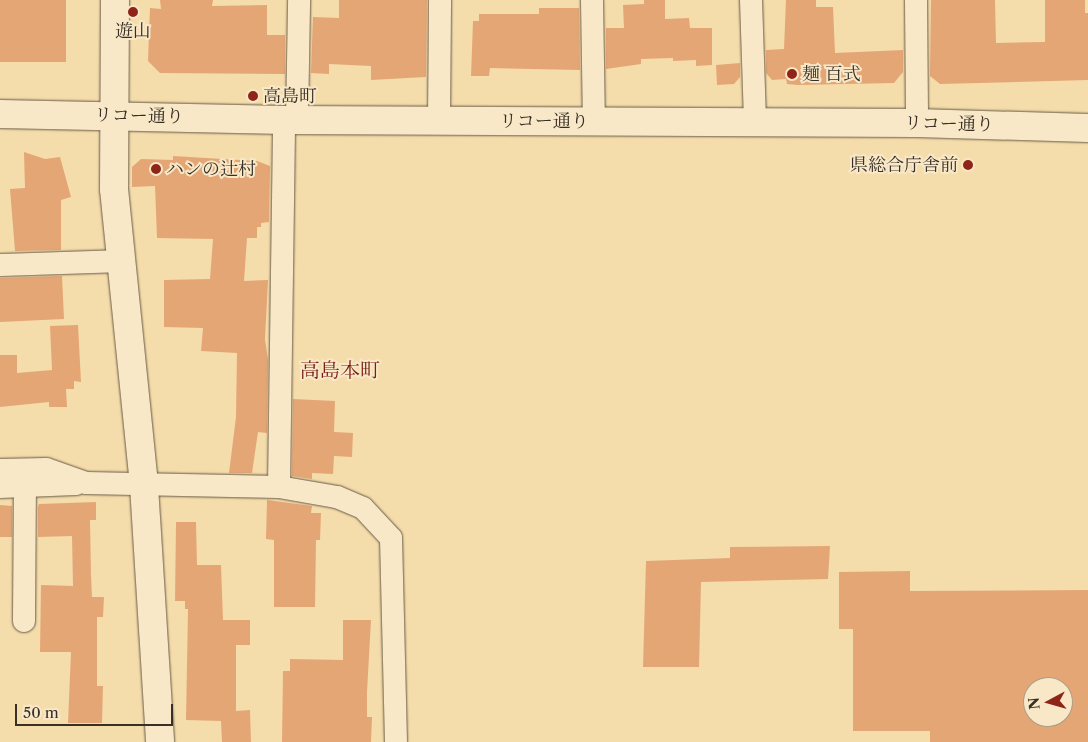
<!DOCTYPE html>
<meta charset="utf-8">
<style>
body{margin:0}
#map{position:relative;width:1088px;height:742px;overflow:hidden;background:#f5dcab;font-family:"Libre Caslon Text","Noto Serif JP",serif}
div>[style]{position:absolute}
.building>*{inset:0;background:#e5a675}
.roads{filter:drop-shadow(0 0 1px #675b47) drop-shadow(0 0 1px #675b47)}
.minor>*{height:22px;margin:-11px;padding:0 11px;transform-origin:11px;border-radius:11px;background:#f8e8c8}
.tertiary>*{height:28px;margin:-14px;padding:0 14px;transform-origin:14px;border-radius:14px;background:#f8e8c8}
.secondary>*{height:28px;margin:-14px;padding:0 14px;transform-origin:14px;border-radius:14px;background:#f8e8c8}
.dots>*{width:14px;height:14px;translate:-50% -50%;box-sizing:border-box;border:2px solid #f8e8c8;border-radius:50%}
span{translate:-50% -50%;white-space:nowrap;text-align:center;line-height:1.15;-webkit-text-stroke:4px #f8e8c8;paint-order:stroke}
.poi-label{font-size:18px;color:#383026}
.left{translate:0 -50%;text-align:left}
.right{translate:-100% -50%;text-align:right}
.street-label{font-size:18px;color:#383026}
.quarter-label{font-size:20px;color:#7a1f14}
.north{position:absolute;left:1023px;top:677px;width:50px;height:50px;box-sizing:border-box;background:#f8e8c8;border:1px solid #ab9e87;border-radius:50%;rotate:264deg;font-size:14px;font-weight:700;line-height:20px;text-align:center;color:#383026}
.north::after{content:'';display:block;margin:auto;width:18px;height:22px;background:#8f2418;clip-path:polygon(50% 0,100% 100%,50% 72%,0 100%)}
.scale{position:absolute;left:15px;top:704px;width:158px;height:22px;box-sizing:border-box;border:2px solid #383026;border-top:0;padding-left:6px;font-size:15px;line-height:18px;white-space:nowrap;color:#383026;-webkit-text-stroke:4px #f8e8c8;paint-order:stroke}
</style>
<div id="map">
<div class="building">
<i style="clip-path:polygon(0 0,66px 0,66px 62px,0 62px)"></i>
<i style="clip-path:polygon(160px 0,213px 0,212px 6px,267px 5px,267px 35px,285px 35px,285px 74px,160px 73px,148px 61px,150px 8px,161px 9px)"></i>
<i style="clip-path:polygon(339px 0,427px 0,426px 77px,371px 80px,371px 66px,329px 64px,329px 74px,311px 73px,313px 17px,339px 18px)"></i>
<i style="clip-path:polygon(644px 0,665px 0,665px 19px,689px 18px,690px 28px,712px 28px,712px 65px,696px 66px,696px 60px,673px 61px,673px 58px,641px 59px,641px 64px,606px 69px,606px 28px,624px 28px,623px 5px,644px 4px)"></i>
<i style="clip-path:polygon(786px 0,816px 0,816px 7px,833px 7px,835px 53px,903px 50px,903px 72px,894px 83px,798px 85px,787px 84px,786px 79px,772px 80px,766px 73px,766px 50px,784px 49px)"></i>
<i style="clip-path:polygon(931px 0,995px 0,996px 43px,1045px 42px,1045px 0,1085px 0,1085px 13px,1088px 13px,1088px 80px,940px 84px,930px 76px)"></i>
<i style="clip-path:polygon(539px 8px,579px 8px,580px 70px,490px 68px,489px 76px,471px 76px,473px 21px,479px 21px,479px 14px,539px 14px)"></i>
<i style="clip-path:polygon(740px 63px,740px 77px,734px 84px,717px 85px,716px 65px)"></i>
<i style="clip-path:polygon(24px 152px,45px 159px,60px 157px,71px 197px,61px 200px,61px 250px,15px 251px,10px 189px,25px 188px)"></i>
<i style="clip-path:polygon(173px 156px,257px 161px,270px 166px,269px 222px,261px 223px,261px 227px,257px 227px,257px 238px,247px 238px,244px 281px,268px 280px,265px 339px,268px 360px,267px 433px,258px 432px,252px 473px,229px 473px,236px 417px,237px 353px,201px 351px,203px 328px,164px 327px,164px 280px,210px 279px,213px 239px,157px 238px,155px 186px,132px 187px,132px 167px,141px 159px,173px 160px)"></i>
<i style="clip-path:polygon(62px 276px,64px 319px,0 322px,0 278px)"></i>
<i style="clip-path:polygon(78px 325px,81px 382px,74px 381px,74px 389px,66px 389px,67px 407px,49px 407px,49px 402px,0 407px,0 355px,17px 355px,17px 373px,52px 370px,50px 326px)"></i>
<i style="clip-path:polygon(293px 399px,335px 401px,334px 432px,353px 433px,352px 457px,334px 456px,333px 474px,312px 473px,312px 479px,292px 476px)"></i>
<i style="clip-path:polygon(267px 500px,312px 506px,311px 513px,321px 513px,320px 540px,316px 540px,315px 607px,274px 607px,274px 540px,266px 539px)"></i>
<i style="clip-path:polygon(96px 502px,96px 520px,90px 520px,91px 575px,92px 597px,104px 597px,103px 617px,97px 617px,97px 686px,103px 686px,102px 723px,68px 723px,71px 652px,40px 652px,41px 585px,73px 586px,72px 536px,38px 537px,38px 507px,39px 504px)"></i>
<i style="clip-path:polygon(0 505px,12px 506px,12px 537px,0 537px)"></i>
<i style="clip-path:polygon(176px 522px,196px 522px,197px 565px,221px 565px,223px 620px,250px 620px,250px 645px,236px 645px,236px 711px,250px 710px,251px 742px,222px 742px,221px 721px,186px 720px,188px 609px,185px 609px,185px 601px,175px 601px)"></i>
<i style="clip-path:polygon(830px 546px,828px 579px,701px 582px,699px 667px,643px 667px,646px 561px,730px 558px,730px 547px)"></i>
<i style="clip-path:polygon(evenodd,910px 571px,910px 591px,1088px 590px,1088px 742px,930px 742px,930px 731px,853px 731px,853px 629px,839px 629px,839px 572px,910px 571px,1033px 687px,1063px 687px,1063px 717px,1033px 717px,1033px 687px)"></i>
<i style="clip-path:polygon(343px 620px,371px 620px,367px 692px,367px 717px,372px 717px,371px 742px,282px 742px,283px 671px,290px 671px,290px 659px,343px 660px)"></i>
</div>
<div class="roads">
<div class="minor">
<i style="left:592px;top:0;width:121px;rotate:89.1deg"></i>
<i style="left:751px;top:0;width:123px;rotate:88.1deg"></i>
<i style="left:916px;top:0;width:123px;rotate:89.5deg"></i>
<i style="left:297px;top:120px;width:120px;rotate:-89deg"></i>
<i style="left:439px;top:120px;width:120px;rotate:-89.5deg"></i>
<i style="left:0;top:265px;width:120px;rotate:-1.9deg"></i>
<i style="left:0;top:470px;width:46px;rotate:-1.2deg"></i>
<i style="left:46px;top:469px;width:42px;rotate:19.3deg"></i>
<i style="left:86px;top:483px;width:193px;rotate:1.2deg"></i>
<i style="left:279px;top:487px;width:59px;rotate:9.8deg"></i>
<i style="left:337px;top:497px;width:28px;rotate:23deg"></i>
<i style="left:363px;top:508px;width:41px;rotate:47deg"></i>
<i style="left:391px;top:538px;width:204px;rotate:88.6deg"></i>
<i style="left:0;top:487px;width:76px;rotate:-2.3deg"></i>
<i style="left:279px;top:487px;width:367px;rotate:-89.2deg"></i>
<i style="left:24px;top:621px;width:133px;rotate:-89.6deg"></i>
</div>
<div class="tertiary">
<i style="left:115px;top:0;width:189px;rotate:90.3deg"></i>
<i style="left:114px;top:189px;width:299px;rotate:84.2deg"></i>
<i style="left:144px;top:486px;width:256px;rotate:86.4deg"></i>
</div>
<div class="secondary">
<i style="left:0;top:114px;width:284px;rotate:1.2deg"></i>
<i style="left:284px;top:120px;width:633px;rotate:0.27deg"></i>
<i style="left:917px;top:123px;width:171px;rotate:1.7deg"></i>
</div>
</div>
<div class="dots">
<i style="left:133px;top:12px;background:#8f2418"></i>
<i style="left:792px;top:74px;background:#8f2418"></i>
<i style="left:253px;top:96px;background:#8f2418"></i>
<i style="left:968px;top:165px;background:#8f2418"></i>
<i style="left:156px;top:169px;background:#8f2418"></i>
</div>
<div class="poi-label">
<span style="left:133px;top:31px">遊山</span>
<span class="left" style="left:802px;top:74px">麺 百式</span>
<span class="left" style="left:263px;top:96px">高島町</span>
<span class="right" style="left:958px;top:165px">県総合庁舎前</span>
<span class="left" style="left:166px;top:169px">ハンの辻村</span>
</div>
<div class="street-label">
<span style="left:139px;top:116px;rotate:1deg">リコー通り</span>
<span style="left:544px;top:121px">リコー通り</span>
<span style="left:949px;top:124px;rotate:1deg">リコー通り</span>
</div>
<div class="quarter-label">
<span style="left:340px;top:370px">高島本町</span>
</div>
<div class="north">N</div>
<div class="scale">50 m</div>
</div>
